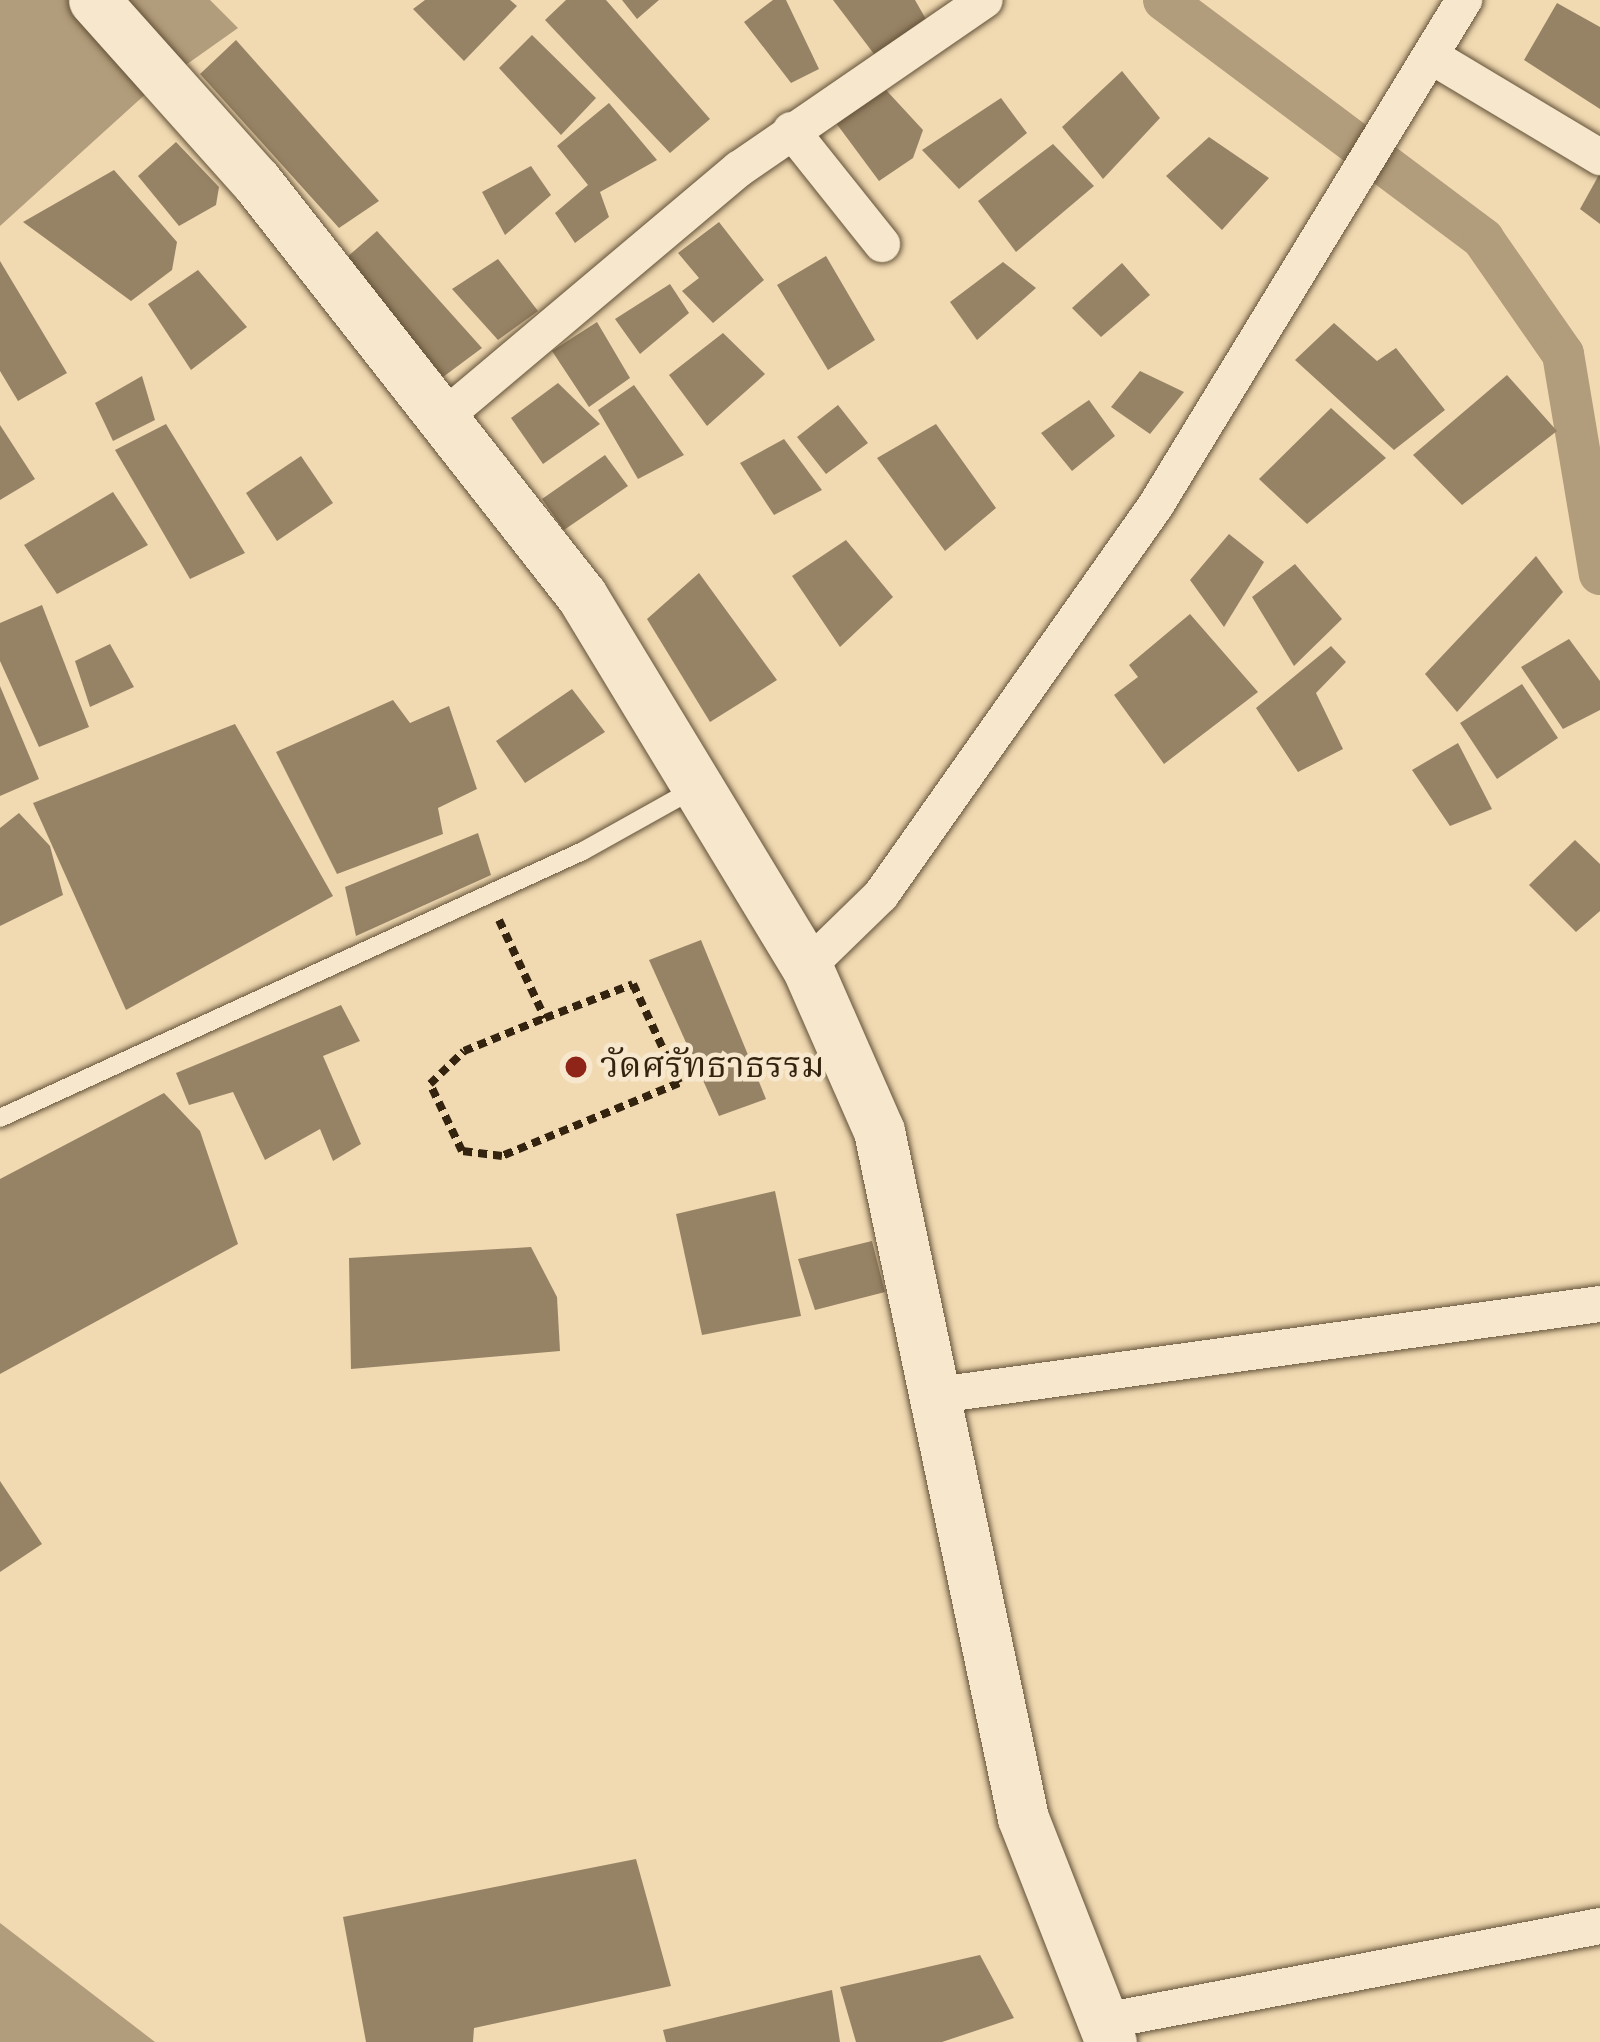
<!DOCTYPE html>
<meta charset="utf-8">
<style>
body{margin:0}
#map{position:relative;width:1600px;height:2042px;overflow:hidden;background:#f1dab2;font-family:"IM FELL DW Pica","Noto Serif Thai",serif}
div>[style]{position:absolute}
.water>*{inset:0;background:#b19c7b}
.canal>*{height:42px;margin:-21px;padding:0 21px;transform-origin:21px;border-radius:21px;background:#b19c7b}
.building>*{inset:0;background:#968264}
.path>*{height:8px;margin-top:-4px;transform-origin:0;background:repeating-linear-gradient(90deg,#34230f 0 9px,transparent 0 15px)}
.roads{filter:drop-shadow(0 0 3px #635138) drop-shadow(0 0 3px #635138)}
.lane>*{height:18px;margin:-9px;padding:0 9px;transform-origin:9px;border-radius:9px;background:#f6e7cd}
.street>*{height:36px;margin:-18px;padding:0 18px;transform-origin:18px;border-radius:18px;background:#f6e7cd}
.secondary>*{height:51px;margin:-25.5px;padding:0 25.5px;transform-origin:25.5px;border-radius:25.5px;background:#f6e7cd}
.dots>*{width:33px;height:33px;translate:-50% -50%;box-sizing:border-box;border:6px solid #f6e7cd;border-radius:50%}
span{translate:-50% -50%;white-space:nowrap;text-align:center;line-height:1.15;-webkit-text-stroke:9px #f6e7cd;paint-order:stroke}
.poi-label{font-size:36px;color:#34230f}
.left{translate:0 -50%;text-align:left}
</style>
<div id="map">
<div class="water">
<i style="clip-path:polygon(0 0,210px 0,238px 28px,149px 91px,0 226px)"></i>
<i style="clip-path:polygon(0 1923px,155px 2042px,0 2042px)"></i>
</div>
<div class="canal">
<i style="left:1164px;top:0;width:399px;rotate:36.8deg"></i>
<i style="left:1483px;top:239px;width:140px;rotate:55.2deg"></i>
<i style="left:1563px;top:354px;width:223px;rotate:80.5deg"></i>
</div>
<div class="building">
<i style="clip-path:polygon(425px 0,510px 0,517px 6px,464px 61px,413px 9px)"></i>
<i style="clip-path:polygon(566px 0,606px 0,710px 119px,670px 153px,545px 20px)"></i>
<i style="clip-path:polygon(622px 0,659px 0,637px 19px)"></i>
<i style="clip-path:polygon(773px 0,786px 0,819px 69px,791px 83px,744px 22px)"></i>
<i style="clip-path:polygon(833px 0,915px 0,927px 21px,874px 54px)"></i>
<i style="clip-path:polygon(1557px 3px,1600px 27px,1600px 109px,1524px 60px)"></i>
<i style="clip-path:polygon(532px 35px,596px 98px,561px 135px,499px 68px)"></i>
<i style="clip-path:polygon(236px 40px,379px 201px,339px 228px,200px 74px)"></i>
<i style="clip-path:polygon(1122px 71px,1160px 118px,1103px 179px,1062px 127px)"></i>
<i style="clip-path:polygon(886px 90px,923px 130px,913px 158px,879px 181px,836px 123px)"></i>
<i style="clip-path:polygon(1001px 98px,1027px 133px,959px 189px,922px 150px)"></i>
<i style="clip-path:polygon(609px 103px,657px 160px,600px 192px,609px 217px,575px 243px,555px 213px,588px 185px,557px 146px)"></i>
<i style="clip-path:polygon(1209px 137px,1269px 178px,1222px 230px,1166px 176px)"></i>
<i style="clip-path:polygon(176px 142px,219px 187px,216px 205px,179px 226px,138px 176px)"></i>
<i style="clip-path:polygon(1053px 144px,1094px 186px,1016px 252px,978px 201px)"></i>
<i style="clip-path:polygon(531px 166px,551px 195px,505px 235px,482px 192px)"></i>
<i style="clip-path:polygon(114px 170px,177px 242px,172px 270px,131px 301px,23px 222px)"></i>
<i style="clip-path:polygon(1600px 173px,1600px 224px,1580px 209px)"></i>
<i style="clip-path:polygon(719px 222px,764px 280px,713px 323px,682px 291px,699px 278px,678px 253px)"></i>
<i style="clip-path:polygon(377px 231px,482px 348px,443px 377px,346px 258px)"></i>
<i style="clip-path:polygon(826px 256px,875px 340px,828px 370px,777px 285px)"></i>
<i style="clip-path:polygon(498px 259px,538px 311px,498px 340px,452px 289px)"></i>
<i style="clip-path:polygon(0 261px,67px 373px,18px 401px,0 371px)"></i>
<i style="clip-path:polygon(1003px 262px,1036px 288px,977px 340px,950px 302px)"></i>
<i style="clip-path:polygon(1122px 263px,1150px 295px,1101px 337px,1072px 308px)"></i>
<i style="clip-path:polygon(198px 270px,247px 327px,191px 370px,148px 304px)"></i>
<i style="clip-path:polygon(670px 284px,689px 313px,640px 354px,615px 319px)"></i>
<i style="clip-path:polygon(597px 322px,630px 378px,589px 407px,552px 351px)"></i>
<i style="clip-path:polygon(1334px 323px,1377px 361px,1396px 348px,1445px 410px,1394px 450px,1295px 360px)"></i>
<i style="clip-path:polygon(723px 333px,765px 374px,707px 426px,669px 375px)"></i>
<i style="clip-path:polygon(1140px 371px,1184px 392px,1150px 434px,1111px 407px)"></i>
<i style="clip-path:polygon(1507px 375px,1557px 431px,1462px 505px,1413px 455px)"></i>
<i style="clip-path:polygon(142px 376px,155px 420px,113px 441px,95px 403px)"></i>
<i style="clip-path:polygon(558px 383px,600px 424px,543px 464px,511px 418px)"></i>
<i style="clip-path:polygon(634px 385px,684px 455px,638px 479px,598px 410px)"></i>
<i style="clip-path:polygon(1089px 400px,1115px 436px,1072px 471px,1041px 433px)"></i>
<i style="clip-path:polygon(838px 405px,868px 443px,826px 474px,797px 437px)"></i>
<i style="clip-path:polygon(1331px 408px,1386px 458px,1307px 524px,1259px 479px)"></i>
<i style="clip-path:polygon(166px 424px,245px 553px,190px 579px,115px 450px)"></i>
<i style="clip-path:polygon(936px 424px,996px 508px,945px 551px,877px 458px)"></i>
<i style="clip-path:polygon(0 425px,35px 479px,0 500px)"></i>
<i style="clip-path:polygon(784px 439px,822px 490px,774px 515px,740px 463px)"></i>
<i style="clip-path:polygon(605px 455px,628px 486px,564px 530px,542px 499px)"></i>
<i style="clip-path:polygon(301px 456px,333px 503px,277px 541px,246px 493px)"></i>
<i style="clip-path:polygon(113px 492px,148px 545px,57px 594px,24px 545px)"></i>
<i style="clip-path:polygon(1229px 534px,1264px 562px,1224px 627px,1190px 580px)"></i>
<i style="clip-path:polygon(846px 540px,893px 597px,840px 647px,792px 576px)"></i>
<i style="clip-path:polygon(1536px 556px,1563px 592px,1457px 712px,1425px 674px)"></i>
<i style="clip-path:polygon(1295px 564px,1342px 619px,1294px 666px,1252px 597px)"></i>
<i style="clip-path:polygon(699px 573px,777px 680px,710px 722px,647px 619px)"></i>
<i style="clip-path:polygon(42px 605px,89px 727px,39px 747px,0 661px,0 623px)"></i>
<i style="clip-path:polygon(1190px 614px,1258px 692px,1164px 764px,1114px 695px,1138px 677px,1129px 665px)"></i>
<i style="clip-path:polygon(1569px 639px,1600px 681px,1600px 710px,1563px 729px,1521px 667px)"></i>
<i style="clip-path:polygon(110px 644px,134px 687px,90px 707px,75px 661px)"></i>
<i style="clip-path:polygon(1331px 646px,1346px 662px,1316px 693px,1343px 749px,1298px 772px,1256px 708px)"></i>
<i style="clip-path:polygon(1522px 684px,1558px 738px,1497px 779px,1460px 723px)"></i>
<i style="clip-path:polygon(0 686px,39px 779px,0 796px)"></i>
<i style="clip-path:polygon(572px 689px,605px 732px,525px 783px,496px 741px)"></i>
<i style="clip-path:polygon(393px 700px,410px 723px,449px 706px,477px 789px,438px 808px,443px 834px,337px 874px,276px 752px)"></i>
<i style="clip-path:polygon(235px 724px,333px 896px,126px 1010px,33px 803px)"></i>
<i style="clip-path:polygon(1458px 743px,1492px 809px,1450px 826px,1412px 770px)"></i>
<i style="clip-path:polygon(19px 813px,50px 846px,63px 895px,0 926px,0 828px)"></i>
<i style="clip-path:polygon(478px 833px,491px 875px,356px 936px,345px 887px)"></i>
<i style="clip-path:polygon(1575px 840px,1600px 864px,1600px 911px,1576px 932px,1529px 885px)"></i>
<i style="clip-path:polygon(701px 940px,766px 1099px,719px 1116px,649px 960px)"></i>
<i style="clip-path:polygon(341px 1005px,360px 1041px,323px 1056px,361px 1144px,333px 1161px,320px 1129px,265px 1160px,233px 1092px,189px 1105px,176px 1073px)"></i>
<i style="clip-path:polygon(164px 1093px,200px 1131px,238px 1244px,0 1374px,0 1179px)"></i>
<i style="clip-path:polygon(775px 1191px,801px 1316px,702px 1335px,676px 1214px)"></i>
<i style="clip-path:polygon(872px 1241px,885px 1292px,815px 1310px,798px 1259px)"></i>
<i style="clip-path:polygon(531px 1247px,557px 1297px,560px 1351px,351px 1369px,349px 1258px)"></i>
<i style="clip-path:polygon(0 1481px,42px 1544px,0 1572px)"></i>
<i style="clip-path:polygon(636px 1859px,671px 1986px,474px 2028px,473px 2042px,366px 2042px,343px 1917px)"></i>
<i style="clip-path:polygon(980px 1955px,1014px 2018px,942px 2042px,856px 2042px,840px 1987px)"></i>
<i style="clip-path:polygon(832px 1990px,840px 2042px,666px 2042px,663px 2030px)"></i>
</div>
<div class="path">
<i style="left:499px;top:920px;width:108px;rotate:64.9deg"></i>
<i style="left:545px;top:1018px;width:94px;rotate:-21.1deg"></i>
<i style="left:633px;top:984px;width:109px;rotate:65.1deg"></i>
<i style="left:679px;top:1083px;width:191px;rotate:157.6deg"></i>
<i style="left:502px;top:1156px;width:40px;rotate:-172.9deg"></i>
<i style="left:462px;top:1151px;width:74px;rotate:-115.5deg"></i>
<i style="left:430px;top:1084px;width:47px;rotate:-44.1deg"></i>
<i style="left:464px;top:1051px;width:87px;rotate:-22.2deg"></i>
</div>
<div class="roads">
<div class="lane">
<i style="left:0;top:1118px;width:641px;rotate:-24.61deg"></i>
<i style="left:583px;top:851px;width:125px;rotate:-29.2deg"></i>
</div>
<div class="street">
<i style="left:1431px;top:56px;width:197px;rotate:30.9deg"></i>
<i style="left:791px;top:130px;width:146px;rotate:51.4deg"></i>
<i style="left:443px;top:418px;width:387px;rotate:-40.1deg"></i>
<i style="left:739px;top:169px;width:298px;rotate:-34.5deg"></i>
<i style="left:807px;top:967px;width:103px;rotate:-44.2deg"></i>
<i style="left:881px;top:895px;width:477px;rotate:-54.8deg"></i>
<i style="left:1156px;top:505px;width:592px;rotate:-58.62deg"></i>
<i style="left:931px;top:1396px;width:675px;rotate:-7.83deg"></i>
<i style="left:1099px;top:2022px;width:510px;rotate:-10.85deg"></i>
</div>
<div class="secondary">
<i style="left:94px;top:0;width:243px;rotate:48.2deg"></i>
<i style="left:256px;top:181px;width:528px;rotate:51.85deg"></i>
<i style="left:582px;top:596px;width:434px;rotate:58.8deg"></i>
<i style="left:807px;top:967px;width:179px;rotate:66.3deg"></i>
<i style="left:879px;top:1131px;width:702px;rotate:78.16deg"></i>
<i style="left:1023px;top:1818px;width:241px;rotate:68.6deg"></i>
</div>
</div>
<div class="dots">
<i style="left:576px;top:1067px;background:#8f2418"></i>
</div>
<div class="poi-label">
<span class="left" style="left:600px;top:1067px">วัดศรัทธาธรรม</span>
</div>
</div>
